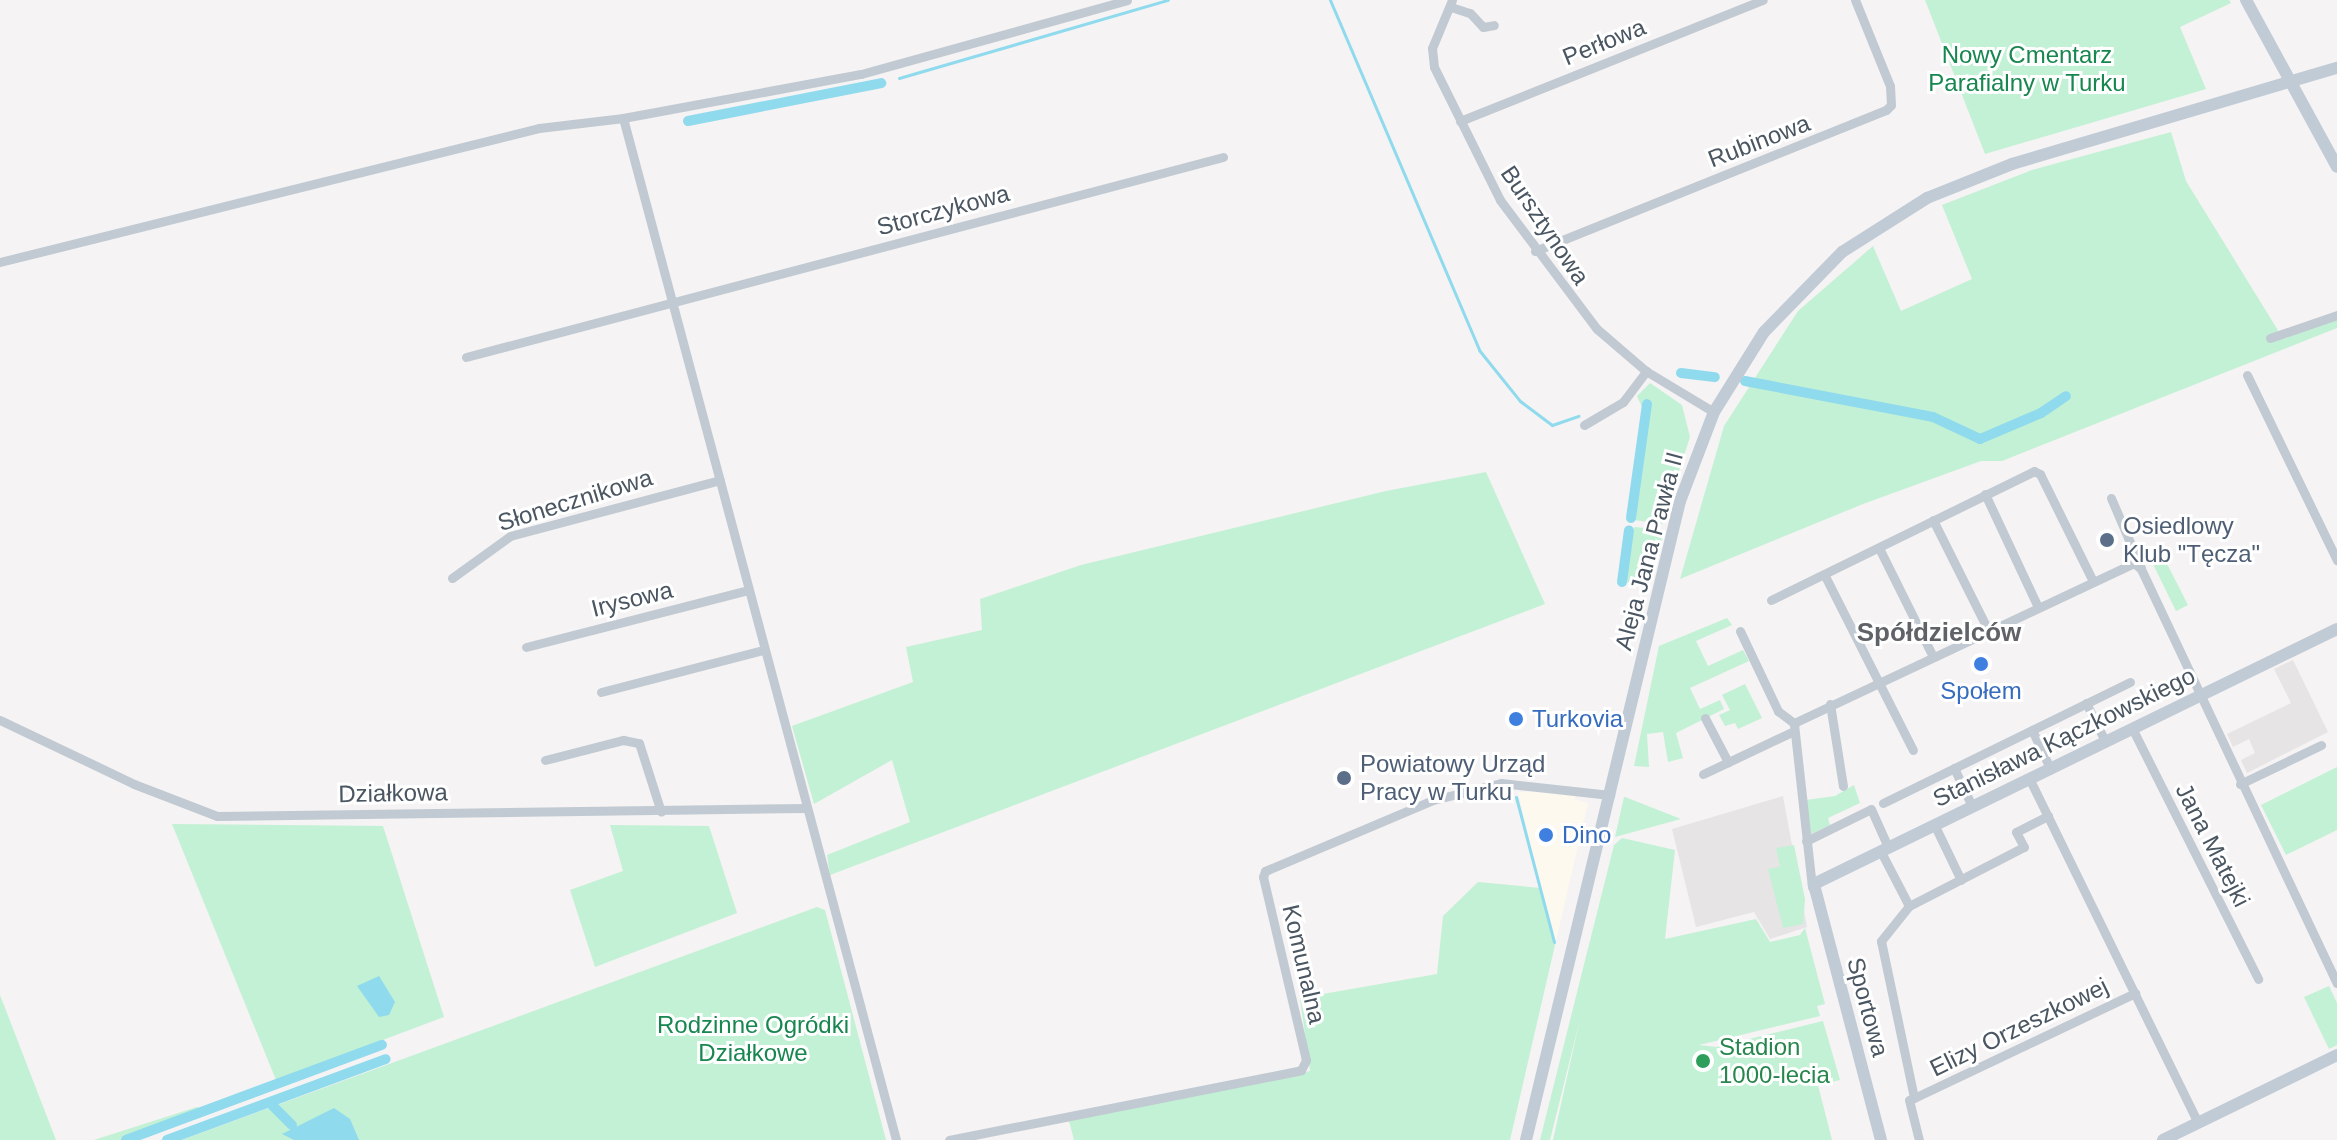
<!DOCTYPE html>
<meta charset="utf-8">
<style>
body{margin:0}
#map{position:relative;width:2337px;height:1140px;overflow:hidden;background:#f5f3f3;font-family:Arial,sans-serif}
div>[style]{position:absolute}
.commercial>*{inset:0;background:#fdf9ef}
.education>*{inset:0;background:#e6e4e5}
.green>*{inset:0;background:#c3f1d5}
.water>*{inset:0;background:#90daee}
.stream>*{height:3px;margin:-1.5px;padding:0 1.5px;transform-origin:1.5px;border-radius:1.5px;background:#90daee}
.canal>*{height:10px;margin:-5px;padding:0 5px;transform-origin:5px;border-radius:5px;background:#90daee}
.street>*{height:9px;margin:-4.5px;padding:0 4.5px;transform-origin:4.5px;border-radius:4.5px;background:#c1cad2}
.secondary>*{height:12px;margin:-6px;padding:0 6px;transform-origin:6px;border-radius:6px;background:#c1cbd6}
.dots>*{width:22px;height:22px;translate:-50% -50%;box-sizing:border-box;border:4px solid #fff;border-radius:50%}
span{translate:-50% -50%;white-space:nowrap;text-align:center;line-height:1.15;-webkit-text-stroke:6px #fff;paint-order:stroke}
.street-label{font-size:24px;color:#4a5661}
.park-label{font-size:24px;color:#17864f}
.service-label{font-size:24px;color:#4e5e75}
.left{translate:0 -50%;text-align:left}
.shop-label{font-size:24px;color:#366cbe}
.leisure-label{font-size:24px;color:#27864d}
.neighbourhood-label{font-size:26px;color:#5f6368;font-weight:700}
</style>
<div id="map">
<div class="commercial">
<i style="clip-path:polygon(1518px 792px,1577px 793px,1575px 799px,1588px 803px,1555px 945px)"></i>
</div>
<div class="education">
<i style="clip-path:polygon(2293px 660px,2328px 732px,2247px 773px,2241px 760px,2255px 753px,2249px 739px,2233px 747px,2227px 734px,2291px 703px,2274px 669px)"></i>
<i style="clip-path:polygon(1783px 796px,1807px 927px,1770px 939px,1754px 912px,1696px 927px,1672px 829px)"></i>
</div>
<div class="green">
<i style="clip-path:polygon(1925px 0,2229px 0,2231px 3px,2180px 27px,2206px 89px,1985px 154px)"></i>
<i style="clip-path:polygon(2171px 132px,2186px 181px,2279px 332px,2274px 334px,2283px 339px,2337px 319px,2337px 328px,2002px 461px,1981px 461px,1863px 504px,1680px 579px,1724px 426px,1798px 311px,1873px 246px,1901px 311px,1972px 279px,1942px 205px,2032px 170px)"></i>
<i style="clip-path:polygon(1650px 383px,1682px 405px,1690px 437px,1662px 524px,1634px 520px,1645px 414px,1637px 396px)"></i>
<i style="clip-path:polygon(1486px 472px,1545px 604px,830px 875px,827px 855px,910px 822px,892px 760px,814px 804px,792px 726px,913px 682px,906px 647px,982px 630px,980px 599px,1081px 565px,1386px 491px)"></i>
<i style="clip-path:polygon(1634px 527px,1658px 529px,1662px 538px,1654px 573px,1623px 584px)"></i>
<i style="clip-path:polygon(2162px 554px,2188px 605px,2176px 611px,2151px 560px)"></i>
<i style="clip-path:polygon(1727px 618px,1732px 625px,1696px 641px,1708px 666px,1743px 650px,1749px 661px,1690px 688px,1700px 709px,1720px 700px,1724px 709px,1676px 733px,1683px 758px,1668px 762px,1663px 732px,1647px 734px,1649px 767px,1634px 766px,1659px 646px)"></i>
<i style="clip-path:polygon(1745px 684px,1762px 718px,1738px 729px,1735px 723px,1725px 726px,1719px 715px,1730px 710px,1722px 695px)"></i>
<i style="clip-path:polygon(2337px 767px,2337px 830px,2286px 855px,2261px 805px)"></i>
<i style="clip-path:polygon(1854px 785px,1860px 803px,1828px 818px,1830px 825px,1811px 834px,1806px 800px,1835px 796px)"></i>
<i style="clip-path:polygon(1624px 797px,1625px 797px,1681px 819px,1615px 837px)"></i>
<i style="clip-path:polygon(172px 824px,383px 826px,444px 1017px,276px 1080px)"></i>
<i style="clip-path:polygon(610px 825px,709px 826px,737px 913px,595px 967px,570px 890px,623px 871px)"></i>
<i style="clip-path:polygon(1622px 838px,1675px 850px,1665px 939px,1756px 919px,1770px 942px,1800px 935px,1805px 928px,1825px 1004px,1817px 1006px,1820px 1016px,1699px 1045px,1716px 1047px,1823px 1021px,1840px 1080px,1818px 1085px,1832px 1140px,1553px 1140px,1580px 1019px,1550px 1140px,1540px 1140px,1614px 845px)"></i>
<i style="clip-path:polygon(1794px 845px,1805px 899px,1803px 924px,1783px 928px,1768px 869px,1780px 867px,1776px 848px)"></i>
<i style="clip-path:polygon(1478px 882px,1541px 888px,1555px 945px,1510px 1140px,1074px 1140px,1069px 1121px,1310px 1071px,1300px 998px,1437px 974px,1443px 916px)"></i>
<i style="clip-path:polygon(817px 907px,825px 910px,886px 1140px,182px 1140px)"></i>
<i style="clip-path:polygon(2329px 986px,2337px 1003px,2337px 1045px,2329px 1049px,2304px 997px)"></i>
<i style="clip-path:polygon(0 995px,56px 1140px,0 1140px)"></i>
<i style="clip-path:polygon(197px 1107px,209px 1113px,136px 1140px,94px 1140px)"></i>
</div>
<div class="water">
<i style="clip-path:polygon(379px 976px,395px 1002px,389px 1015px,379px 1017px,357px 986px)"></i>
<i style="clip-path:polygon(334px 1108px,350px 1119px,359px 1140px,294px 1140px,282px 1134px)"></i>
</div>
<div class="stream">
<i style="left:1330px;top:0;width:380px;rotate:66.9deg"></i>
<i style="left:1479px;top:350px;width:65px;rotate:51.2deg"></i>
<i style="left:1520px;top:401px;width:40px;rotate:37deg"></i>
<i style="left:1552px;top:425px;width:28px;rotate:-19deg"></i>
<i style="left:899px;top:78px;width:280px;rotate:-16.2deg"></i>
<i style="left:1516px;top:797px;width:150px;rotate:75.3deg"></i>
</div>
<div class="canal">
<i style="left:688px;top:121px;width:197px;rotate:-11.1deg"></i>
<i style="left:1681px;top:373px;width:34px;rotate:7deg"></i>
<i style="left:1745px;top:381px;width:191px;rotate:10.8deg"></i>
<i style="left:1933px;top:417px;width:52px;rotate:25.1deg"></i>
<i style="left:1980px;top:439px;width:66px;rotate:-23.1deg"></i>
<i style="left:2041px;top:413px;width:30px;rotate:-34deg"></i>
<i style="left:1631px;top:518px;width:115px;rotate:-82deg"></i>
<i style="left:1622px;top:582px;width:52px;rotate:-82.3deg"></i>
<i style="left:270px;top:1103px;width:31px;rotate:45deg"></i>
<i style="left:126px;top:1140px;width:273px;rotate:-20.4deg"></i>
<i style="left:167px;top:1140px;width:233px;rotate:-20.3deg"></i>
</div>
<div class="street">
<i style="left:1452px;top:0;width:52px;rotate:112.6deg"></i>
<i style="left:1432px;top:48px;width:19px;rotate:84deg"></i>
<i style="left:1434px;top:67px;width:148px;rotate:63.6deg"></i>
<i style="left:1500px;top:200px;width:161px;rotate:53.1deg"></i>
<i style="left:1597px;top:329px;width:65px;rotate:40.6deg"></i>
<i style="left:1646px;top:371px;width:79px;rotate:31.1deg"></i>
<i style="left:1451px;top:7px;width:20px;rotate:18deg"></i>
<i style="left:1470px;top:13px;width:19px;rotate:47deg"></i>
<i style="left:1483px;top:27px;width:11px;rotate:-10deg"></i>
<i style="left:623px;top:118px;width:242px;rotate:-10.5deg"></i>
<i style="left:861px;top:74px;width:276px;rotate:-15.5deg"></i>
<i style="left:1460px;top:121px;width:326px;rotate:-21.8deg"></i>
<i style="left:1535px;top:251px;width:378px;rotate:-21.9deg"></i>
<i style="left:1886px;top:110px;width:7px;rotate:-45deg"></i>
<i style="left:1891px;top:105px;width:19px;rotate:-93deg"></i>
<i style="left:1890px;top:86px;width:93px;rotate:-112.1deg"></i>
<i style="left:0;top:262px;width:555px;rotate:-13.96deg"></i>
<i style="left:539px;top:128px;width:85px;rotate:-6.8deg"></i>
<i style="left:623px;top:118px;width:1058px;rotate:75.04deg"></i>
<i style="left:2270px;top:338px;width:71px;rotate:-18.9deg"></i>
<i style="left:466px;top:357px;width:783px;rotate:-14.8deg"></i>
<i style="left:2247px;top:375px;width:206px;rotate:64.1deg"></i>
<i style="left:1584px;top:425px;width:45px;rotate:-30.5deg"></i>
<i style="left:1623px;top:402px;width:39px;rotate:-53deg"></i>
<i style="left:1985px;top:494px;width:123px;rotate:64.9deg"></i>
<i style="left:2111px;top:498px;width:76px;rotate:66.8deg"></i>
<i style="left:1933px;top:520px;width:121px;rotate:63.4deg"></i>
<i style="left:1879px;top:548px;width:119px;rotate:63.6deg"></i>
<i style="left:1825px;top:576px;width:195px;rotate:63.2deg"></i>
<i style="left:452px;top:578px;width:72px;rotate:-35.9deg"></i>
<i style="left:510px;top:536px;width:217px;rotate:-14.9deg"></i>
<i style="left:1771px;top:600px;width:293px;rotate:-26.1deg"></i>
<i style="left:2034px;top:471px;width:7px;rotate:27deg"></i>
<i style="left:2040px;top:474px;width:117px;rotate:63.7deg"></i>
<i style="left:1740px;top:631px;width:89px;rotate:64.6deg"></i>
<i style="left:1778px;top:711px;width:20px;rotate:37deg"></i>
<i style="left:526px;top:647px;width:229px;rotate:-14.4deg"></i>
<i style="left:601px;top:692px;width:167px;rotate:-14.5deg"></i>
<i style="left:2086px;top:703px;width:42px;rotate:63.4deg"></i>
<i style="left:1830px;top:704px;width:83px;rotate:81deg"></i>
<i style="left:1705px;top:718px;width:50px;rotate:62.4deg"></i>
<i style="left:0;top:720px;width:148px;rotate:25.5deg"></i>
<i style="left:134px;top:784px;width:89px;rotate:21.1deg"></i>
<i style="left:217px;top:816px;width:589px;rotate:-0.78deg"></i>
<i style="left:2132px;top:728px;width:281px;rotate:63.3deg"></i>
<i style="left:2032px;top:730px;width:42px;rotate:64.7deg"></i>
<i style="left:545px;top:760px;width:81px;rotate:-14.4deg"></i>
<i style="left:623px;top:740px;width:16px;rotate:11deg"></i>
<i style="left:639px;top:743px;width:72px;rotate:72.3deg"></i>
<i style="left:1954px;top:768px;width:42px;rotate:64.7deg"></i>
<i style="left:1703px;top:774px;width:98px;rotate:-25.3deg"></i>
<i style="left:2029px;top:778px;width:384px;rotate:63.9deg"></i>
<i style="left:2240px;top:784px;width:90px;rotate:-25.7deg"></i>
<i style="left:1883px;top:803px;width:275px;rotate:-26.1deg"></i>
<i style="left:1934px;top:824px;width:62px;rotate:64.3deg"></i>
<i style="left:1806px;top:841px;width:72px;rotate:-26.2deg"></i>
<i style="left:1871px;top:809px;width:42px;rotate:65.9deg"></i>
<i style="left:1880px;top:850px;width:63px;rotate:62.6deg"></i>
<i style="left:1909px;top:906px;width:45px;rotate:128.7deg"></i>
<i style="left:1881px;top:941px;width:160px;rotate:78.1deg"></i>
<i style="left:1914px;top:1098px;width:245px;rotate:-25.4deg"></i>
<i style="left:1812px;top:887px;width:165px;rotate:-96.3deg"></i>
<i style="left:1794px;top:723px;width:376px;rotate:-25.2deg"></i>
<i style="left:2134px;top:563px;width:9px;rotate:41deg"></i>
<i style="left:2141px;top:569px;width:458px;rotate:64.7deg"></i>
<i style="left:1909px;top:906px;width:129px;rotate:-27.2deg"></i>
<i style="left:2024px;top:847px;width:17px;rotate:-118deg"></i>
<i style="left:2016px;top:832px;width:36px;rotate:-27deg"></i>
<i style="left:1914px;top:1098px;width:5px;rotate:158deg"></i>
<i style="left:1909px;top:1100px;width:41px;rotate:76deg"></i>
<i style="left:949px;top:1140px;width:359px;rotate:-11.2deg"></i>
<i style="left:1301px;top:1070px;width:11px;rotate:-63deg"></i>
<i style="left:1306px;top:1060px;width:188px;rotate:-103.2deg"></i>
<i style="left:1263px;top:877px;width:6px;rotate:-72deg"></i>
<i style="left:1265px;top:871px;width:182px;rotate:-22.9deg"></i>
<i style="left:1433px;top:800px;width:70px;rotate:-14deg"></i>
<i style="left:1501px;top:783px;width:110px;rotate:6.3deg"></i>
</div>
<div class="secondary">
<i style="left:2246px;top:0;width:190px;rotate:61.4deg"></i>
<i style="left:1526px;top:1140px;width:657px;rotate:-76.45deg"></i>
<i style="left:1680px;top:501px;width:95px;rotate:-69.1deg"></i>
<i style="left:1714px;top:412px;width:94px;rotate:-58deg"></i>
<i style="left:1764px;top:332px;width:112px;rotate:-45.7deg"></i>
<i style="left:1842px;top:252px;width:101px;rotate:-32.4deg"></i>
<i style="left:1927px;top:198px;width:92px;rotate:-21.8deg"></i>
<i style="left:2012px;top:164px;width:339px;rotate:-16.5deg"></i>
<i style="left:1881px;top:1140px;width:265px;rotate:-104.7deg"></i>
<i style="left:1814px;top:884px;width:582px;rotate:-25.99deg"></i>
<i style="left:2163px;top:1140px;width:194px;rotate:-26deg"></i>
</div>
<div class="dots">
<i style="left:2107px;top:540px;background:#5c6f8a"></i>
<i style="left:1981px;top:664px;background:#3f7fe0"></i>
<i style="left:1516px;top:719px;background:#3f7fe0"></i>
<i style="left:1344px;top:778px;background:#5c6f8a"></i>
<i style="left:1546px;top:835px;background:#3f7fe0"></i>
<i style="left:1703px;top:1061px;background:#2e9e5b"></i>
</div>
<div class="street-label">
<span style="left:1604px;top:42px;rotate:-22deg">Perłowa</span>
<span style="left:1759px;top:141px;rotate:-21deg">Rubinowa</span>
<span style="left:943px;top:210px;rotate:-15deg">Storczykowa</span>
<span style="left:1545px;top:225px;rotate:56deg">Bursztynowa</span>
<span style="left:575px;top:500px;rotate:-17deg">Słonecznikowa</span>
<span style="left:1649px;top:551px;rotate:-75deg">Aleja Jana Pawła II</span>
<span style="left:632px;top:599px;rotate:-14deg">Irysowa</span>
<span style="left:2064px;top:737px;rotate:-26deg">Stanisława Kączkowskiego</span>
<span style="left:393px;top:793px;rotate:-1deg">Działkowa</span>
<span style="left:2213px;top:845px;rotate:63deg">Jana Matejki</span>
<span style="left:1304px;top:964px;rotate:77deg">Komunalna</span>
<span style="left:1868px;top:1007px;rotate:75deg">Sportowa</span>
<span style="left:2019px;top:1027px;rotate:-26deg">Elizy Orzeszkowej</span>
</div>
<div class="park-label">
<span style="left:2027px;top:69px">Nowy Cmentarz<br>Parafialny w Turku</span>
<span style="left:753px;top:1039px">Rodzinne Ogródki<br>Działkowe</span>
</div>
<div class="service-label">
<span class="left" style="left:2123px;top:540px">Osiedlowy<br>Klub "Tęcza"</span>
<span class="left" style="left:1360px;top:778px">Powiatowy Urząd<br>Pracy w Turku</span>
</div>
<div class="shop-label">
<span style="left:1981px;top:691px">Społem</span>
<span class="left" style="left:1532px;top:719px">Turkovia</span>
<span class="left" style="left:1562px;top:835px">Dino</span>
</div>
<div class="leisure-label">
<span class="left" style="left:1719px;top:1061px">Stadion<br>1000-lecia</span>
</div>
<div class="neighbourhood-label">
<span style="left:1939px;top:633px">Spółdzielców</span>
</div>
</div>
